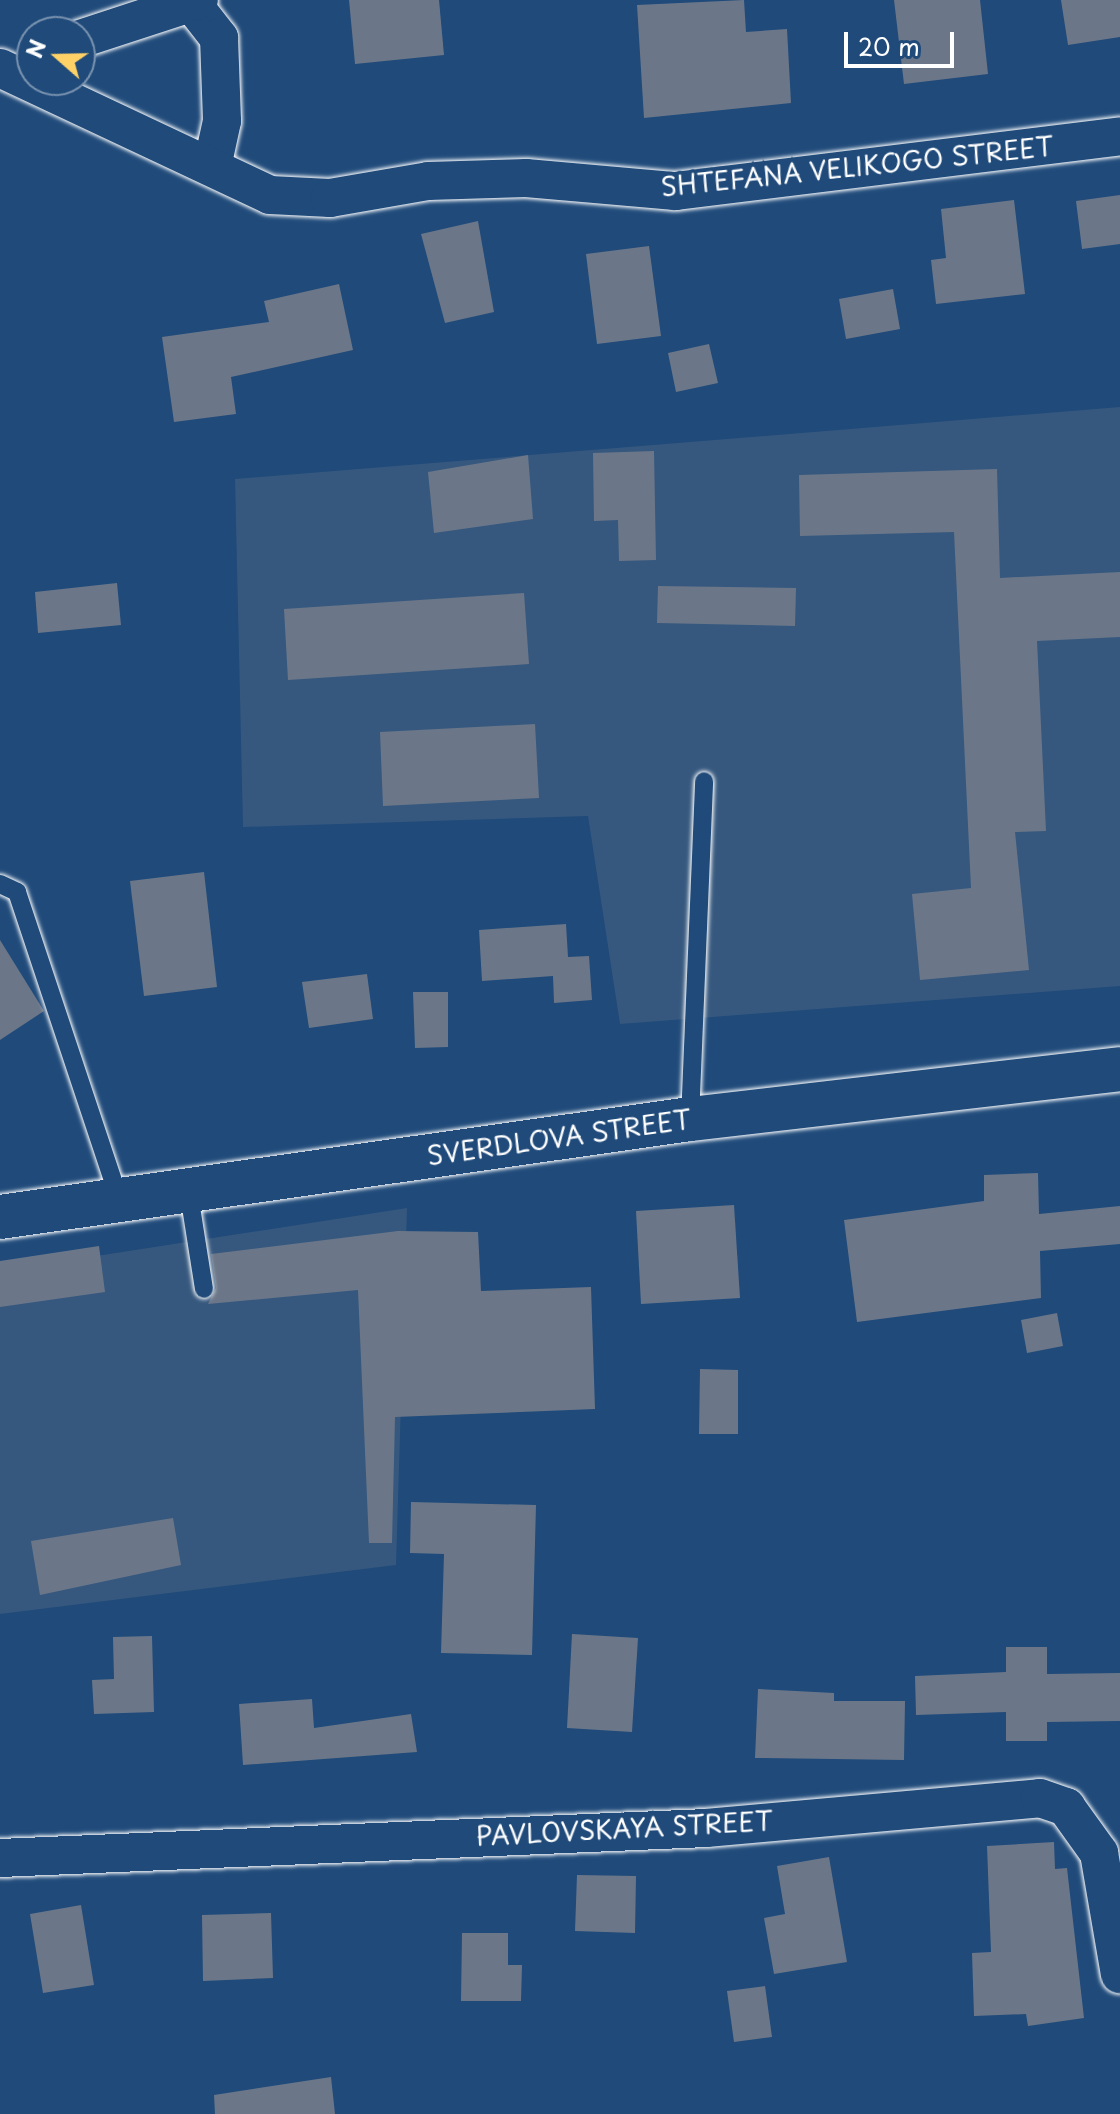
<!DOCTYPE html>
<style>
body{margin:0}
#map{position:relative;width:1120px;height:2114px;overflow:hidden;background:#1f4a7a;font-family:"Playpen Sans",sans-serif}
div>[style]{position:absolute}
.built>*{inset:0;background:#36587e}
.building>*{inset:0;background:#6b7789}
.roads{filter:drop-shadow(0 0 2px #fff) drop-shadow(0 0 2px #fff)}
.lane>*{height:18px;margin:-9px;padding:0 9px;transform-origin:9px;border-radius:9px;background:#1f4a7a}
.street>*{height:38px;margin:-19px;padding:0 19px;transform-origin:19px;border-radius:19px;background:#1f4a7a}
.highway>*{height:44px;margin:-22px;padding:0 22px;transform-origin:22px;border-radius:22px;background:#1f4a7a}
span{translate:-50% -50%;white-space:nowrap;text-align:center;line-height:1.15;-webkit-text-stroke:7px #1f4a7a;paint-order:stroke}
.street-label{font-size:26px;color:#fff}
.north{position:absolute;left:16px;top:16px;width:80px;height:80px;box-sizing:border-box;background:#1f4a7a;border:2px solid #7992af;border-radius:50%;rotate:290deg;font-size:22px;font-weight:700;line-height:32px;text-align:center;color:#fff}
.north::after{content:'';display:block;margin:auto;width:28px;height:36px;background:#ffd166;clip-path:polygon(50% 0,100% 100%,50% 72%,0 100%)}
.scale{position:absolute;left:844px;top:32px;width:110px;height:36px;box-sizing:border-box;border:4px solid #fff;border-top:0;padding-left:10px;font-size:24px;line-height:28px;white-space:nowrap;color:#fff;-webkit-text-stroke:6px #1f4a7a;paint-order:stroke}
</style>
<div id="map">
<div class="built">
<i style="clip-path:polygon(1120px 407px,1120px 986px,620px 1024px,588px 816px,243px 827px,235px 479px)"></i>
<i style="clip-path:polygon(407px 1208px,396px 1565px,0 1614px,0 1271px)"></i>
</div>
<div class="building">
<i style="clip-path:polygon(349px 0,439px 0,444px 55px,355px 64px)"></i>
<i style="clip-path:polygon(744px 0,746px 32px,787px 29px,791px 103px,644px 118px,637px 5px)"></i>
<i style="clip-path:polygon(894px 0,980px 0,988px 74px,904px 84px)"></i>
<i style="clip-path:polygon(1061px 0,1120px 0,1120px 37px,1068px 45px)"></i>
<i style="clip-path:polygon(1120px 195px,1120px 244px,1082px 249px,1076px 201px)"></i>
<i style="clip-path:polygon(1014px 200px,1025px 294px,936px 304px,931px 260px,946px 258px,941px 209px)"></i>
<i style="clip-path:polygon(478px 221px,494px 312px,445px 323px,421px 234px)"></i>
<i style="clip-path:polygon(649px 246px,661px 336px,597px 344px,586px 254px)"></i>
<i style="clip-path:polygon(339px 284px,353px 350px,231px 377px,236px 414px,174px 422px,162px 337px,269px 322px,264px 301px)"></i>
<i style="clip-path:polygon(893px 289px,900px 329px,846px 339px,839px 299px)"></i>
<i style="clip-path:polygon(709px 344px,718px 383px,676px 392px,668px 353px)"></i>
<i style="clip-path:polygon(654px 451px,656px 560px,619px 561px,618px 520px,594px 521px,593px 453px)"></i>
<i style="clip-path:polygon(528px 455px,533px 519px,434px 533px,428px 472px)"></i>
<i style="clip-path:polygon(997px 469px,1000px 578px,1120px 572px,1120px 637px,1037px 641px,1046px 831px,1015px 832px,1029px 970px,920px 980px,912px 894px,971px 888px,954px 532px,800px 536px,799px 475px)"></i>
<i style="clip-path:polygon(117px 583px,121px 625px,38px 633px,35px 592px)"></i>
<i style="clip-path:polygon(658px 586px,796px 588px,795px 626px,657px 623px)"></i>
<i style="clip-path:polygon(524px 593px,529px 664px,288px 680px,284px 609px)"></i>
<i style="clip-path:polygon(535px 724px,539px 798px,383px 806px,380px 732px)"></i>
<i style="clip-path:polygon(204px 872px,217px 987px,144px 996px,130px 881px)"></i>
<i style="clip-path:polygon(566px 924px,568px 957px,589px 956px,592px 1000px,554px 1003px,553px 976px,482px 981px,479px 930px)"></i>
<i style="clip-path:polygon(0 940px,44px 1011px,0 1040px)"></i>
<i style="clip-path:polygon(367px 974px,373px 1019px,309px 1028px,302px 982px)"></i>
<i style="clip-path:polygon(413px 992px,448px 992px,448px 1047px,415px 1048px)"></i>
<i style="clip-path:polygon(1038px 1173px,1039px 1214px,1120px 1206px,1120px 1244px,1040px 1251px,1041px 1298px,857px 1322px,844px 1220px,984px 1201px,984px 1175px)"></i>
<i style="clip-path:polygon(734px 1205px,740px 1298px,641px 1304px,636px 1211px)"></i>
<i style="clip-path:polygon(398px 1231px,478px 1232px,481px 1291px,591px 1287px,595px 1409px,395px 1417px,392px 1543px,369px 1543px,358px 1290px,208px 1304px,216px 1288px,211px 1254px)"></i>
<i style="clip-path:polygon(99px 1246px,105px 1292px,0 1307px,0 1261px)"></i>
<i style="clip-path:polygon(1057px 1313px,1063px 1346px,1027px 1353px,1021px 1320px)"></i>
<i style="clip-path:polygon(700px 1369px,738px 1370px,738px 1434px,699px 1434px)"></i>
<i style="clip-path:polygon(411px 1502px,536px 1505px,532px 1655px,441px 1653px,444px 1554px,410px 1553px)"></i>
<i style="clip-path:polygon(173px 1518px,181px 1565px,40px 1595px,31px 1541px)"></i>
<i style="clip-path:polygon(572px 1634px,638px 1638px,632px 1732px,567px 1728px)"></i>
<i style="clip-path:polygon(152px 1636px,154px 1712px,94px 1714px,92px 1680px,114px 1679px,113px 1637px)"></i>
<i style="clip-path:polygon(1006px 1647px,1047px 1647px,1047px 1674px,1120px 1673px,1120px 1721px,1047px 1722px,1047px 1741px,1006px 1741px,1006px 1712px,916px 1715px,915px 1676px,1006px 1672px)"></i>
<i style="clip-path:polygon(758px 1689px,834px 1693px,834px 1701px,905px 1701px,904px 1760px,755px 1758px)"></i>
<i style="clip-path:polygon(312px 1699px,314px 1728px,411px 1714px,417px 1752px,243px 1765px,239px 1704px)"></i>
<i style="clip-path:polygon(1054px 1842px,1055px 1869px,1067px 1868px,1084px 2018px,1028px 2026px,1026px 2014px,974px 2016px,972px 1953px,991px 1952px,987px 1846px)"></i>
<i style="clip-path:polygon(829px 1857px,847px 1962px,774px 1974px,764px 1918px,785px 1914px,777px 1866px)"></i>
<i style="clip-path:polygon(577px 1875px,636px 1876px,635px 1933px,575px 1931px)"></i>
<i style="clip-path:polygon(81px 1905px,94px 1985px,43px 1993px,30px 1914px)"></i>
<i style="clip-path:polygon(271px 1913px,273px 1978px,203px 1981px,202px 1915px)"></i>
<i style="clip-path:polygon(462px 1933px,508px 1933px,508px 1965px,522px 1965px,521px 2001px,461px 2001px)"></i>
<i style="clip-path:polygon(765px 1986px,772px 2037px,734px 2042px,727px 1991px)"></i>
<i style="clip-path:polygon(331px 2077px,335px 2114px,215px 2114px,214px 2095px)"></i>
</div>
<div class="roads">
<div class="lane">
<i style="left:0;top:884px;width:19px;rotate:25deg"></i>
<i style="left:17px;top:892px;width:323px;rotate:71.6deg"></i>
<i style="left:690px;top:1119px;width:338px;rotate:-87.6deg"></i>
<i style="left:188px;top:1188px;width:102px;rotate:81deg"></i>
</div>
<div class="street">
<i style="left:194px;top:6px;width:41px;rotate:52deg"></i>
<i style="left:219px;top:38px;width:83px;rotate:87.9deg"></i>
<i style="left:222px;top:121px;width:47px;rotate:102.3deg"></i>
<i style="left:80px;top:39px;width:125px;rotate:-18.1deg"></i>
<i style="left:0;top:68px;width:298px;rotate:25.2deg"></i>
<i style="left:270px;top:195px;width:60px;rotate:2.9deg"></i>
<i style="left:330px;top:198px;width:99px;rotate:-9.8deg"></i>
<i style="left:428px;top:181px;width:98px;rotate:-1.8deg"></i>
<i style="left:526px;top:178px;width:150px;rotate:5deg"></i>
<i style="left:675px;top:191px;width:448px;rotate:-7deg"></i>
<i style="left:0;top:1858px;width:707px;rotate:-2.43deg"></i>
<i style="left:706px;top:1828px;width:335px;rotate:-5.1deg"></i>
<i style="left:1040px;top:1798px;width:28px;rotate:19deg"></i>
<i style="left:1066px;top:1807px;width:57px;rotate:54.3deg"></i>
<i style="left:1099px;top:1853px;width:123px;rotate:80.2deg"></i>
</div>
<div class="highway">
<i style="left:0;top:1217px;width:697px;rotate:-8.08deg"></i>
<i style="left:690px;top:1119px;width:433px;rotate:-6.6deg"></i>
</div>
</div>
<div class="street-label">
<span style="left:857px;top:166px;rotate:-6deg">SHTEFANA VELIKOGO STREET</span>
<span style="left:559px;top:1137px;rotate:-8deg">SVERDLOVA STREET</span>
<span style="left:624px;top:1828px;rotate:-3deg">PAVLOVSKAYA STREET</span>
</div>
<div class="north">N</div>
<div class="scale">20 m</div>
</div>
